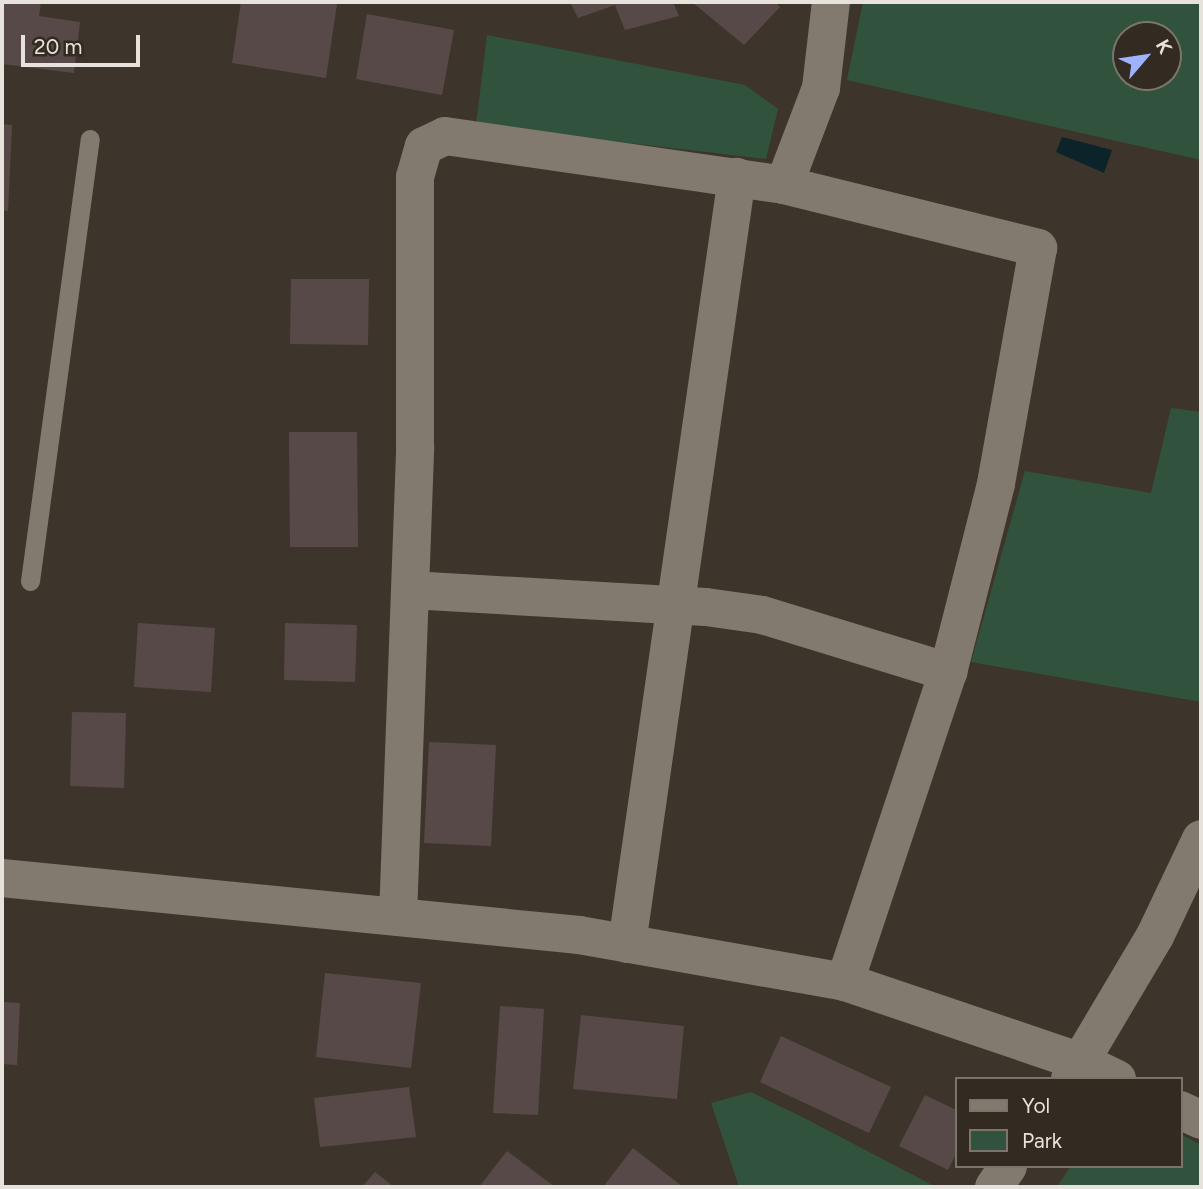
<!DOCTYPE html>
<style>
body{margin:0}
#map{position:relative;width:1203px;height:1189px;overflow:hidden;background:#3d352b;font-family:Figtree,sans-serif}
div>[style]{position:absolute}
.green>*{inset:0;background:#31533d}
.water>*{inset:0;background:#0c2329}
.building>*{inset:0;background:#584949}
.service>*{height:19px;margin:-9.5px;padding:0 9.5px;transform-origin:9.5px;border-radius:9.5px;background:#837a6f}
.minor>*{height:38px;margin:-19px;padding:0 19px;transform-origin:19px;border-radius:19px;background:#837a6f}
.tertiary>*{height:38px;margin:-19px;padding:0 19px;transform-origin:19px;border-radius:19px;background:#837a6f}
span{translate:-50% -50%;white-space:nowrap;text-align:center;line-height:1.15;-webkit-text-stroke:5px #332b22;paint-order:stroke}
.frame{position:absolute;inset:0;border:4px solid #e7e2dc;pointer-events:none}
.legend{position:absolute;left:955px;top:1077px;width:228px;height:91px;box-sizing:border-box;background:#332b22;border:2px solid #7b746c;margin:0;padding:9px 12px;list-style:none;font-size:21px;color:#e7e2dc}
.legend li{display:flex;align-items:center;gap:14px;height:35px}
.legend b{width:35px;border:2px solid #7b746c}
.north{position:absolute;left:1112px;top:21px;width:70px;height:70px;box-sizing:border-box;background:#332b22;border:2px solid #7b746c;border-radius:50%;rotate:61deg;font-size:19px;font-weight:700;line-height:28px;text-align:center;color:#e7e2dc}
.north::after{content:'';display:block;margin:auto;width:24px;height:32px;background:#9eb3fd;clip-path:polygon(50% 0,100% 100%,50% 72%,0 100%)}
.scale{position:absolute;left:21px;top:35px;width:119px;height:32px;box-sizing:border-box;border:4px solid #e7e2dc;border-top:0;padding-left:9px;font-size:21px;line-height:24px;white-space:nowrap;color:#e7e2dc;-webkit-text-stroke:5px #332b22;paint-order:stroke}
</style>
<div id="map">
<div class="green">
<i style="clip-path:polygon(evenodd,863px 2px,1201px 2px,1201px 160px,847px 80px,863px 2px,1168px 35px,1168px 77px,1126px 77px,1126px 35px,1168px 35px)"></i>
<i style="clip-path:polygon(487px 35px,745px 85px,778px 109px,766px 159px,476px 125px)"></i>
<i style="clip-path:polygon(1171px 408px,1201px 412px,1201px 702px,971px 662px,1025px 471px,1151px 493px)"></i>
<i style="clip-path:polygon(751px 1092px,804px 1118px,936px 1187px,739px 1187px,711px 1103px)"></i>
<i style="clip-path:polygon(1180px 1134px,1201px 1145px,1201px 1187px,1057px 1187px,1071px 1166px,1180px 1166px)"></i>
</div>
<div class="water">
<i style="clip-path:polygon(1062px 137px,1112px 150px,1104px 173px,1056px 152px)"></i>
</div>
<div class="building">
<i style="clip-path:polygon(2px 2px,41px 2px,39px 16px,80px 22px,74px 73px,2px 64px)"></i>
<i style="clip-path:polygon(241px 2px,337px 4px,326px 78px,232px 63px)"></i>
<i style="clip-path:polygon(570px 2px,673px 2px,679px 16px,625px 30px,615px 5px,578px 18px)"></i>
<i style="clip-path:polygon(692px 2px,775px 2px,780px 7px,744px 45px)"></i>
<i style="clip-path:polygon(367px 14px,454px 30px,442px 95px,356px 79px)"></i>
<i style="clip-path:polygon(2px 124px,12px 125px,8px 211px,2px 210px)"></i>
<i style="clip-path:polygon(291px 279px,369px 279px,368px 345px,290px 344px)"></i>
<i style="clip-path:polygon(289px 432px,357px 432px,358px 547px,290px 547px)"></i>
<i style="clip-path:polygon(138px 623px,215px 628px,211px 692px,134px 687px)"></i>
<i style="clip-path:polygon(285px 623px,357px 625px,355px 682px,284px 680px)"></i>
<i style="clip-path:polygon(72px 712px,126px 713px,124px 788px,70px 786px)"></i>
<i style="clip-path:polygon(429px 742px,496px 745px,491px 846px,424px 843px)"></i>
<i style="clip-path:polygon(325px 973px,421px 983px,411px 1068px,316px 1057px)"></i>
<i style="clip-path:polygon(2px 1002px,20px 1003px,17px 1065px,2px 1064px)"></i>
<i style="clip-path:polygon(500px 1006px,544px 1009px,538px 1115px,493px 1113px)"></i>
<i style="clip-path:polygon(581px 1015px,684px 1026px,677px 1099px,573px 1089px)"></i>
<i style="clip-path:polygon(781px 1036px,891px 1087px,869px 1133px,760px 1082px)"></i>
<i style="clip-path:polygon(409px 1087px,416px 1137px,320px 1147px,314px 1098px)"></i>
<i style="clip-path:polygon(925px 1095px,956px 1110px,956px 1154px,948px 1170px,899px 1146px)"></i>
<i style="clip-path:polygon(633px 1148px,683px 1187px,603px 1187px)"></i>
<i style="clip-path:polygon(507px 1151px,555px 1187px,479px 1187px)"></i>
<i style="clip-path:polygon(375px 1172px,394px 1187px,362px 1187px)"></i>
</div>
<div class="service">
<i style="left:30px;top:581px;width:446px;rotate:-82.3deg"></i>
</div>
<div class="minor">
<i style="left:784px;top:185px;width:104px;rotate:-69.1deg"></i>
<i style="left:821px;top:88px;width:87px;rotate:-83.4deg"></i>
<i style="left:410px;top:590px;width:296px;rotate:3.3deg"></i>
<i style="left:706px;top:607px;width:57px;rotate:8.1deg"></i>
<i style="left:762px;top:615px;width:195px;rotate:17deg"></i>
<i style="left:2px;top:878px;width:580px;rotate:5.64deg"></i>
<i style="left:579px;top:935px;width:270px;rotate:10deg"></i>
<i style="left:845px;top:982px;width:250px;rotate:18.7deg"></i>
<i style="left:1082px;top:1062px;width:39px;rotate:26deg"></i>
<i style="left:398px;top:917px;width:470px;rotate:-87.9deg"></i>
<i style="left:415px;top:447px;width:270px;rotate:-90deg"></i>
<i style="left:415px;top:177px;width:32px;rotate:-74deg"></i>
<i style="left:424px;top:146px;width:23px;rotate:-25deg"></i>
<i style="left:445px;top:136px;width:343px;rotate:8.2deg"></i>
<i style="left:784px;top:185px;width:262px;rotate:13.9deg"></i>
<i style="left:1038px;top:248px;width:240px;rotate:100.1deg"></i>
<i style="left:996px;top:484px;width:194px;rotate:104.3deg"></i>
<i style="left:948px;top:672px;width:327px;rotate:108.4deg"></i>
<i style="left:627px;top:944px;width:775px;rotate:-81.84deg"></i>
<i style="left:1180px;top:1110px;width:23px;rotate:25deg"></i>
</div>
<div class="tertiary">
<i style="left:1070px;top:1079px;width:166px;rotate:-59.3deg"></i>
<i style="left:1155px;top:936px;width:107px;rotate:-64.6deg"></i>
<i style="left:994px;top:1187px;width:25px;rotate:-56deg"></i>
</div>
<div class="frame"></div>
<ul class="legend">
<li><b style="height:9px;background:#837a6f"></b>Yol</li>
<li><b style="height:19px;background:#31533d"></b>Park</li>
</ul>
<div class="north">K</div>
<div class="scale">20 m</div>
</div>
